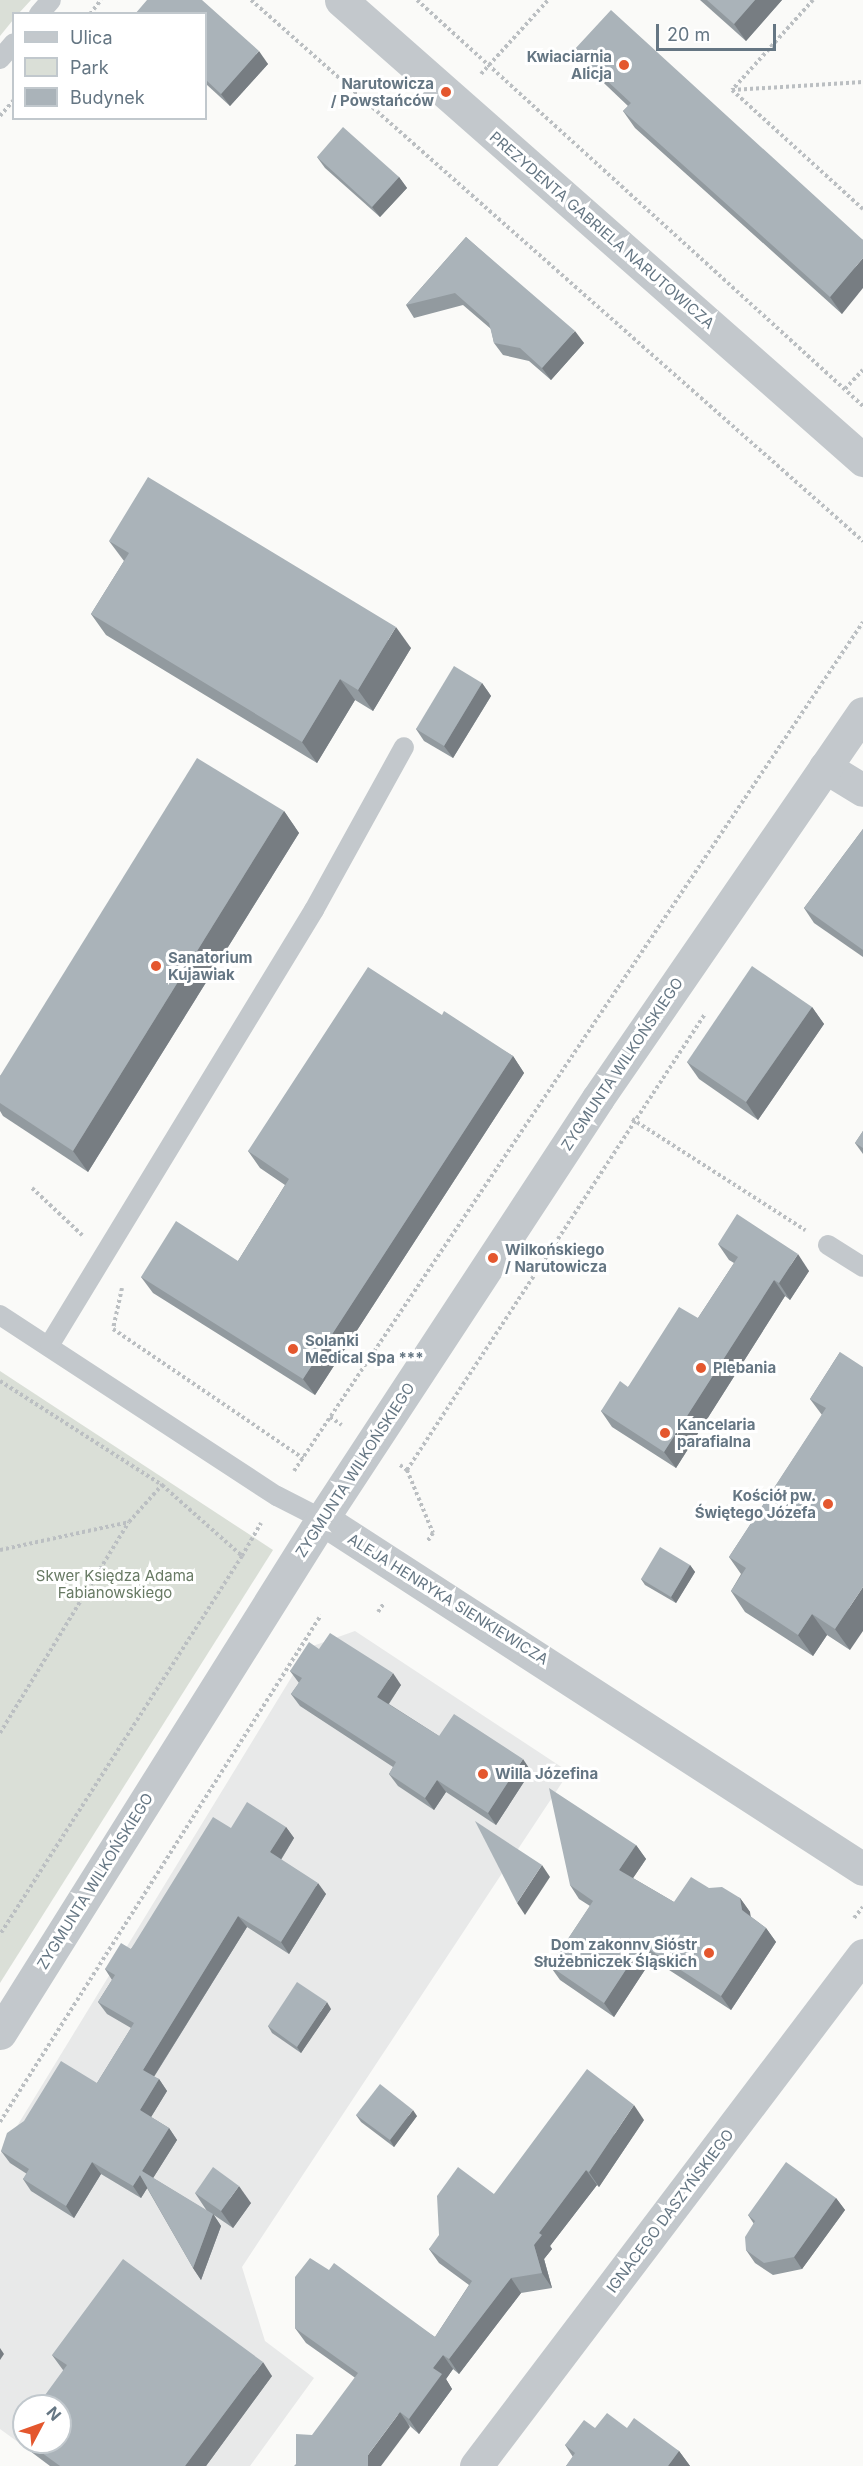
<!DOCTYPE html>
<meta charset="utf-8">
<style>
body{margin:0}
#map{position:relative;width:863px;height:2466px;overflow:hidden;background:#fafaf8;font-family:Inter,sans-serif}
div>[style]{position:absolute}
.built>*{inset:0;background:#e8e9e9}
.green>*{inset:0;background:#dadfd7}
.path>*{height:4px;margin-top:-2px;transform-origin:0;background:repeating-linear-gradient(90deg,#bbbfc2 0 3px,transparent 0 6px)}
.service>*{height:20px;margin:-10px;padding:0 10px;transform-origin:10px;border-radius:10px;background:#c3c8cc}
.minor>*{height:33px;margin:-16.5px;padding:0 16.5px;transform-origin:16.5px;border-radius:16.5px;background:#c3c8cc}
.tertiary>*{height:33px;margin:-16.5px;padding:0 16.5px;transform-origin:16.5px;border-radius:16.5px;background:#c3c8cc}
.wall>*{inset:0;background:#929a9f}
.shaded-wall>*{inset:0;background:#777d82}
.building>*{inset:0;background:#aab3b9}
.dots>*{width:16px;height:16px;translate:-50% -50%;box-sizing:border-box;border:3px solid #fff;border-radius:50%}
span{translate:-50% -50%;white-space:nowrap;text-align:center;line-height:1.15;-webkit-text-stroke:6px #fff;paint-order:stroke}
.poi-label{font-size:15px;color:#657683;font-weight:700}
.right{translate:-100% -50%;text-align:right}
.left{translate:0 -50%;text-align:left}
.street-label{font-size:15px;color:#657683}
.park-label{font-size:15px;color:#687a64}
.legend{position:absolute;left:12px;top:12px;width:195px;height:108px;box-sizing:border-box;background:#fff;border:2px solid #c1c8cd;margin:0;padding:8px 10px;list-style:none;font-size:18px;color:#657683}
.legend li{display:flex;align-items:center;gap:12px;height:30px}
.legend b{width:30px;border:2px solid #c1c8cd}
.north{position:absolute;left:12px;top:2394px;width:60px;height:60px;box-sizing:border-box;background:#fff;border:2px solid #c1c8cd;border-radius:50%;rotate:49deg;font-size:16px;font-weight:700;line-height:24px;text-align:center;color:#657683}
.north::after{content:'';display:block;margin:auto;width:21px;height:27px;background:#e4572e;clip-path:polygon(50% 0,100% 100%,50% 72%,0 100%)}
.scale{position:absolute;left:656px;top:24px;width:120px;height:27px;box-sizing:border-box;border:3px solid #657683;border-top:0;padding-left:8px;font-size:18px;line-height:21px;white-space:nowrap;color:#657683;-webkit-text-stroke:4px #fff;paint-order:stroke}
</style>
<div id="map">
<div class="built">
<i style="clip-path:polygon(evenodd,355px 1631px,569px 1772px,242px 2267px,265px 2341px,314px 2378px,250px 2466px,51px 2466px,0 2429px,0 2154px,310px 1647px,355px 1631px,24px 2406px,60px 2406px,60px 2442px,24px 2442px,24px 2406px)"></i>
</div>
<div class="green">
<i style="clip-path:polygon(0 0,31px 0,19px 13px,14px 14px,13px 20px,0 36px)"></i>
<i style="clip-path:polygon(0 1371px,273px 1550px,0 1983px)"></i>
</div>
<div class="path">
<i style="left:251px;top:0;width:817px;rotate:41.48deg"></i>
<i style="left:417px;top:0;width:603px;rotate:42.31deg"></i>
<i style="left:813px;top:0;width:121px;rotate:132deg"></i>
<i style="left:732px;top:90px;width:177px;rotate:42.3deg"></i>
<i style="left:90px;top:14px;width:18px;rotate:-52deg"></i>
<i style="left:481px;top:74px;width:100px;rotate:-47.8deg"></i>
<i style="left:732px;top:90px;width:131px;rotate:-3.5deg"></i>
<i style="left:0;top:116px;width:21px;rotate:-49deg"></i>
<i style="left:845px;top:389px;width:26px;rotate:-47deg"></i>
<i style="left:632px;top:1119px;width:206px;rotate:32.7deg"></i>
<i style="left:32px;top:1188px;width:69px;rotate:43.2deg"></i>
<i style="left:122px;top:1288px;width:42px;rotate:102.4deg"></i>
<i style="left:113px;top:1329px;width:230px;rotate:34.2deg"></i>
<i style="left:0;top:1381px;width:193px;rotate:32.7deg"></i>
<i style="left:162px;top:1485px;width:107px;rotate:41.6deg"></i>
<i style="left:242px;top:1556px;width:450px;rotate:122.6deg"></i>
<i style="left:330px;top:1417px;width:14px;rotate:34deg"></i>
<i style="left:400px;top:1465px;width:9px;rotate:36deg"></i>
<i style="left:407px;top:1470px;width:68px;rotate:67.6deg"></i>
<i style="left:433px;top:1533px;width:11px;rotate:124deg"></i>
<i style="left:407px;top:1470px;width:545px;rotate:-56.84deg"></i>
<i style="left:294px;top:1471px;width:1022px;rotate:-56.17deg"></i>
<i style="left:0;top:1550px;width:132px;rotate:-12.2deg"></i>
<i style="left:242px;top:1556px;width:38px;rotate:-60deg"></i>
<i style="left:378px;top:1612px;width:11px;rotate:-56deg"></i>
<i style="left:0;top:1733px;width:247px;rotate:-58.6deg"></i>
<i style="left:129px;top:1522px;width:50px;rotate:-48.3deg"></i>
<i style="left:854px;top:1918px;width:14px;rotate:-51deg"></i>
<i style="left:0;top:2122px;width:600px;rotate:-57.66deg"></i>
</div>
<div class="service">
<i style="left:39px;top:14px;width:18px;rotate:-49deg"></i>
<i style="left:0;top:59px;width:21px;rotate:-49deg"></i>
<i style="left:828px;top:1245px;width:41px;rotate:32.2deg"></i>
<i style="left:0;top:1315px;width:331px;rotate:33.2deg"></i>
<i style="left:277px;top:1496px;width:51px;rotate:27.1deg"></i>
<i style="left:50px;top:1344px;width:508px;rotate:-58.69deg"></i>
<i style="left:314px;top:910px;width:186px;rotate:-61.1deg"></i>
</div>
<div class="minor">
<i style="left:825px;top:767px;width:44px;rotate:31.2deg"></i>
<i style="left:322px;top:1519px;width:644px;rotate:32.9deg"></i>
<i style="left:0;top:2033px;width:607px;rotate:-57.93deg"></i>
<i style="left:322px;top:1519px;width:503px;rotate:-56.75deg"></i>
<i style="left:598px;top:1098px;width:467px;rotate:-55.5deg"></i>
<i style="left:476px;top:2466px;width:641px;rotate:-52.86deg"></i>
</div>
<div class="tertiary">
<i style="left:341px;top:0;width:696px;rotate:41.39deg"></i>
</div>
<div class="wall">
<i style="clip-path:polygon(700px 0,782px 0,746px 41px)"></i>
<i style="clip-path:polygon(206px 14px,268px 64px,230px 106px,206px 84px)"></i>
<i style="clip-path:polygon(574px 50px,863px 240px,842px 314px,635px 128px,623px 111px,628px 106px,586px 66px)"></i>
<i style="clip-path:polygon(317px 157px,399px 177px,407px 188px,380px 217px,325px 168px)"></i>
<i style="clip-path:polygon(466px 237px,584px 343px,551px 380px,529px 361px,503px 355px,494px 343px,491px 329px,463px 305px,414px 318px,406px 305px)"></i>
<i style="clip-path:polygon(109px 541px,411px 648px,373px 711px,355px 700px,317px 763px,106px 635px,91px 614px,124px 561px)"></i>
<i style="clip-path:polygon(482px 683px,491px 696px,453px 758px,424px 741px,416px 729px)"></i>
<i style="clip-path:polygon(284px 811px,299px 833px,88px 1172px,3px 1116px,0 1111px,0 1076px)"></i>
<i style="clip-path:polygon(863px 829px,863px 957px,814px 923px,804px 908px)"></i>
<i style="clip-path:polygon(812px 1007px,824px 1024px,758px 1120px,699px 1079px,687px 1062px)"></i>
<i style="clip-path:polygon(442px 1015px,513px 1056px,524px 1073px,315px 1395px,153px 1293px,141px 1277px,238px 1261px,285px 1185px,260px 1168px,248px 1151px)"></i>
<i style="clip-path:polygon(863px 1131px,863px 1154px,855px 1143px)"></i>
<i style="clip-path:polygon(718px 1244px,809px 1271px,790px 1300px,785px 1296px,676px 1468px,612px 1427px,601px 1411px,628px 1387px,698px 1318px,734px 1263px,729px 1260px)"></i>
<i style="clip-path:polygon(840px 1352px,850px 1650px,827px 1635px,813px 1656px,745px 1612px,731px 1591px,741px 1574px,729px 1557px,822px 1415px,810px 1399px)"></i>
<i style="clip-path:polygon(690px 1565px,695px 1572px,676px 1603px,645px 1585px,641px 1579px)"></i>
<i style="clip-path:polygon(319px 1649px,401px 1685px,389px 1704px,439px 1736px,531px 1771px,496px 1825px,446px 1792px,434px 1810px,398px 1786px,389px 1774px,393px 1767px,300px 1706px,291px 1694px,299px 1683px,290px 1671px)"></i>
<i style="clip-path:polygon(286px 1827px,294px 1838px,281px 1860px,326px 1894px,289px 1954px,247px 1927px,154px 2077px,159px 2079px,167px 2091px,151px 2117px,169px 2128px,177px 2140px,153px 2178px,207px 2211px,195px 2193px,251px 2203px,233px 2228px,214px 2215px,221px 2226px,201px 2280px,193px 2268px,147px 2188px,141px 2198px,101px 2174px,74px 2218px,31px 2191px,23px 2179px,27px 2174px,10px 2163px,1px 2151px,97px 2083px,131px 2028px,107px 2014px,98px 2002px,112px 1980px,105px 1969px,131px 1949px,231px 1828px)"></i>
<i style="clip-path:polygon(636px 1845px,646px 1859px,633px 1878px,674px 1902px,709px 1888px,740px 1898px,750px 1912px,750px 1916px,766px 1928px,776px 1942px,731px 2010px,652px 1959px,614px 2017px,560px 1980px,550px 1966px,590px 1906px,579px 1899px,570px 1885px)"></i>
<i style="clip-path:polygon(331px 2009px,301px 2053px,272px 2033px,268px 2026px)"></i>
<i style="clip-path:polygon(356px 2115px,417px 2116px,394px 2147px,361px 2122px)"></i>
<i style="clip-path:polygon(644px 2120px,599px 2187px,597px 2185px,550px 2246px,552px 2249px,544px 2259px,552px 2288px,521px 2293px,459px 2374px,453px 2369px,446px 2379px,452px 2389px,419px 2434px,354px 2377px,306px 2343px,295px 2328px,329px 2270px,435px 2337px,469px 2285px,439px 2263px,429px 2249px,494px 2194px)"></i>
<i style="clip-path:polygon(836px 2198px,845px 2210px,802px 2269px,773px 2275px,755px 2263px,746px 2250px,754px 2224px,748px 2215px)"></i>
<i style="clip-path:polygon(52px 2355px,272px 2376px,206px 2466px,50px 2466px,26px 2448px,16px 2434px,24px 2423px,24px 2442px,60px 2442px,63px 2370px)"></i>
<i style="clip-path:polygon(595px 2428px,627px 2428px,679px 2451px,690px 2466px,566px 2466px,573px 2457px,565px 2445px)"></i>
</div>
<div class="shaded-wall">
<i style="clip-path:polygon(755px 0,782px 0,746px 41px,734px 24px)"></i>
<i style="clip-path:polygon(259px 51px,268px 64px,230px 106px,221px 94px)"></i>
<i style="clip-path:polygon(399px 177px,407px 188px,380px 217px,372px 207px)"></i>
<i style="clip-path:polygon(863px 258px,863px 288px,842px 314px,830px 297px)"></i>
<i style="clip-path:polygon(575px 331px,584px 343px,551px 380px,542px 368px)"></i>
<i style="clip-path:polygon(396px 627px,411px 648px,373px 711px,358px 690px)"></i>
<i style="clip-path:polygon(340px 679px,355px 700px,317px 763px,302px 742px)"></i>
<i style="clip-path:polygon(482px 683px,491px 696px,453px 758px,444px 746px)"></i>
<i style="clip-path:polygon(284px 811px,299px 833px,88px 1172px,73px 1151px)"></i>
<i style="clip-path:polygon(812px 1007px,824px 1024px,758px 1120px,746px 1102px)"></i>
<i style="clip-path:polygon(513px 1056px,524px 1073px,315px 1395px,303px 1379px)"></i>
<i style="clip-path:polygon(798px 1254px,809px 1271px,790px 1300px,779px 1283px)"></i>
<i style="clip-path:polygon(774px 1280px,785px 1296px,676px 1468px,664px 1452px)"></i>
<i style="clip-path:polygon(690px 1565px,695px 1572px,676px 1603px,671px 1597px)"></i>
<i style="clip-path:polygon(863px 1587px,863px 1631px,850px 1650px,835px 1629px)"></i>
<i style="clip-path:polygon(812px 1614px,827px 1635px,813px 1656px,798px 1635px)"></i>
<i style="clip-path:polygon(393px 1673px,401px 1685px,385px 1709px,377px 1697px)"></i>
<i style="clip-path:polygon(523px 1759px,531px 1771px,496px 1825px,488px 1813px)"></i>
<i style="clip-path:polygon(437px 1780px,446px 1792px,434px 1810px,425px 1798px)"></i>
<i style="clip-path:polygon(286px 1827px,294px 1838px,278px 1864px,270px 1852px)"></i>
<i style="clip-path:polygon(636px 1845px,646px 1859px,629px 1884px,619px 1870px)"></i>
<i style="clip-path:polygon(542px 1865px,550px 1877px,525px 1915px,517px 1903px)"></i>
<i style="clip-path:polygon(318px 1883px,326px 1894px,289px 1954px,281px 1942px)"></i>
<i style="clip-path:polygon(740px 1898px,750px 1912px,752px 1924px,742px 1910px)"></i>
<i style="clip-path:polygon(238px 1916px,247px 1927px,151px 2081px,143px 2070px)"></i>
<i style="clip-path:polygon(766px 1928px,776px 1942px,731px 2010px,721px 1996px)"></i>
<i style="clip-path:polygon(642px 1945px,652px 1959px,614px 2017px,604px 2003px)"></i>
<i style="clip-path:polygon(327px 2002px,331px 2009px,301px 2053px,297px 2047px)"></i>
<i style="clip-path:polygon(159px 2079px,167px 2091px,148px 2122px,140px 2110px)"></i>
<i style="clip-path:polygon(634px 2105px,644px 2120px,599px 2187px,589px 2172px)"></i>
<i style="clip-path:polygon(413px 2110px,417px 2116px,394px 2147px,390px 2140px)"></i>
<i style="clip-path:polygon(169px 2128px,177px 2140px,150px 2183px,142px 2171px)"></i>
<i style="clip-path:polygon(92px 2162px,101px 2174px,74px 2218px,66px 2206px)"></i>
<i style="clip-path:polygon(586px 2170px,597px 2185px,550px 2246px,552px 2249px,544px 2259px,552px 2288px,542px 2273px,534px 2245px,539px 2233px)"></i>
<i style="clip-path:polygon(140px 2175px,148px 2187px,141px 2198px,133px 2186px)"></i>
<i style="clip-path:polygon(239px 2186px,251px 2203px,233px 2228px,221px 2211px)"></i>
<i style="clip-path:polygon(836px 2198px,845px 2210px,802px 2269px,794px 2257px)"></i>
<i style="clip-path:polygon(213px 2214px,221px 2226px,201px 2280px,193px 2268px)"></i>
<i style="clip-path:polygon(511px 2278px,521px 2293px,459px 2374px,449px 2359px)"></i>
<i style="clip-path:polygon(0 2348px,4px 2354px,0 2360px)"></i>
<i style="clip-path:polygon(443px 2355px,453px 2369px,446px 2379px,452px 2389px,419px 2434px,409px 2419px,433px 2368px)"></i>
<i style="clip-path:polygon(263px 2362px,272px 2376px,206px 2466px,185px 2466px)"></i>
<i style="clip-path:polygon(400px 2412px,410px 2427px,381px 2466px,368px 2466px,368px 2455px)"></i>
<i style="clip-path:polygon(679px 2451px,690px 2466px,668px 2466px)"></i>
</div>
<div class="building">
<i style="clip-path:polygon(147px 0,202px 0,259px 51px,221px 94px,206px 80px,206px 14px,135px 14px)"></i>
<i style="clip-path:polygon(707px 0,755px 0,734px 24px)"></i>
<i style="clip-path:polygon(611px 10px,863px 240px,863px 258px,830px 297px,623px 111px,631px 103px,574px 50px)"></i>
<i style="clip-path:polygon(343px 127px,399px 177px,372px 207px,317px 157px)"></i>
<i style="clip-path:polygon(466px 237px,575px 331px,542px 368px,520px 348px,494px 343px,489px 323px,455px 293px,406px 305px)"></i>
<i style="clip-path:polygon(148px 477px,396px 627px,358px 690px,340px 679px,302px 742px,91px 614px,129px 553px,109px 541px)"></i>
<i style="clip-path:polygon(454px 666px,482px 683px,444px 746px,416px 729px)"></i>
<i style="clip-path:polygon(197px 758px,284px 811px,73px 1151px,0 1103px,0 1076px)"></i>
<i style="clip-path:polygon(863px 829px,863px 950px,804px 908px)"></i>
<i style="clip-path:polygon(752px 966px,812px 1007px,746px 1102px,687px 1062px)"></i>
<i style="clip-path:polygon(368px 967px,442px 1015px,444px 1011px,513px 1056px,303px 1379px,141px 1277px,176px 1221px,238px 1261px,289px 1179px,248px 1151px)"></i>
<i style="clip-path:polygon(863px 1131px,863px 1148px,855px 1143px)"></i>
<i style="clip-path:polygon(737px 1214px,798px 1254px,779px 1283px,774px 1280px,664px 1452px,601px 1411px,620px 1381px,628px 1387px,679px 1307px,698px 1318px,738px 1257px,718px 1244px)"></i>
<i style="clip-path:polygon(840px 1352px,863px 1367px,863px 1587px,835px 1629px,812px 1614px,798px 1635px,731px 1591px,746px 1568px,729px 1557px,826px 1408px,810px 1399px)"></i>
<i style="clip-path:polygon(660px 1547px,690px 1565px,671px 1597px,641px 1579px)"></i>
<i style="clip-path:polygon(330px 1633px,393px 1673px,377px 1697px,439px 1736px,454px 1714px,523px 1759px,488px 1813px,437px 1780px,425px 1798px,389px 1774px,396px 1762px,291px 1694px,302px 1678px,290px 1671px,309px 1642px,319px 1649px)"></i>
<i style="clip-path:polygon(549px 1788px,636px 1845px,619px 1870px,674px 1902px,691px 1877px,709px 1888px,722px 1887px,740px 1898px,742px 1910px,766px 1928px,721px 1996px,642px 1945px,604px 2003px,550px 1966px,593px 1901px,570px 1885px)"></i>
<i style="clip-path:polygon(247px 1802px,286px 1827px,270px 1852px,318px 1883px,281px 1942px,238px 1916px,143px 2070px,159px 2079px,140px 2110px,169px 2128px,142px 2171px,213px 2214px,193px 2268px,140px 2175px,133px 2186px,92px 2162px,66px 2206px,23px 2179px,29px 2169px,1px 2151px,7px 2133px,24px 2121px,61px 2061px,97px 2083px,134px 2023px,98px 2002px,115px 1975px,105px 1969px,121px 1943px,131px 1949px,213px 1817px,231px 1828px)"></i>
<i style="clip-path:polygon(475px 1821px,542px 1865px,517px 1903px)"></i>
<i style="clip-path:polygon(297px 1982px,327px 2002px,297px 2047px,268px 2026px)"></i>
<i style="clip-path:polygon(587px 2069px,634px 2105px,589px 2172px,586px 2170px,539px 2233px,542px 2235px,534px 2245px,542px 2273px,511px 2278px,449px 2359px,443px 2355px,433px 2368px,442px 2374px,409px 2419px,400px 2412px,368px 2455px,368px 2466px,294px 2466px,296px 2464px,296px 2434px,312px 2435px,358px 2373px,295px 2328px,295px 2277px,310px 2258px,329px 2270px,334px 2263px,435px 2337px,472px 2281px,429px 2249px,439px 2235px,437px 2196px,458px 2167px,494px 2194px)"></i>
<i style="clip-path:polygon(380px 2084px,413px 2110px,390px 2140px,356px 2115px)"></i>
<i style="clip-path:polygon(786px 2162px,836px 2198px,794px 2257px,764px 2263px,746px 2250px,745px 2237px,755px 2221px,748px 2215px)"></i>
<i style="clip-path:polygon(213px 2167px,239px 2186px,221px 2211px,195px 2193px)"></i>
<i style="clip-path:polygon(123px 2259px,263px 2362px,185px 2466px,60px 2466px,27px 2442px,60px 2442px,60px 2406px,37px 2406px,67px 2365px,52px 2355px)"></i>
<i style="clip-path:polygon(607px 2413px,627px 2428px,634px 2418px,679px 2451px,668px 2466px,566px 2466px,575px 2453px,565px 2445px,584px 2420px,595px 2428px)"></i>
<i style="clip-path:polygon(24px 2423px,24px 2440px,16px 2434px)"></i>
</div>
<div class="dots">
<i style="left:624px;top:65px;background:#e4572e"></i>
<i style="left:446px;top:92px;background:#e4572e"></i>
<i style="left:156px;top:966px;background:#e4572e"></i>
<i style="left:493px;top:1258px;background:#e4572e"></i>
<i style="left:293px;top:1349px;background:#e4572e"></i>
<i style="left:701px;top:1368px;background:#e4572e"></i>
<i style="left:665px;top:1433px;background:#e4572e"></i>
<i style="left:828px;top:1504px;background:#e4572e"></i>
<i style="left:483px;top:1774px;background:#e4572e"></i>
<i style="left:709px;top:1953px;background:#e4572e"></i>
</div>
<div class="poi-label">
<span class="right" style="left:612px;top:65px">Kwiaciarnia<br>Alicja</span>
<span class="right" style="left:434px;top:92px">Narutowicza<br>/ Powstańców</span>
<span class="left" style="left:168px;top:966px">Sanatorium<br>Kujawiak</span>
<span class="left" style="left:505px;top:1258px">Wilkońskiego<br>/ Narutowicza</span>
<span class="left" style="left:305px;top:1349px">Solanki<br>Medical Spa ***</span>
<span class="left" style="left:713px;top:1368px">Plebania</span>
<span class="left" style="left:677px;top:1433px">Kancelaria<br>parafialna</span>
<span class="right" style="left:816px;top:1504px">Kościół pw.<br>Świętego Józefa</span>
<span class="left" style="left:495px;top:1774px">Willa Józefina</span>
<span class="right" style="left:697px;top:1953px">Dom zakonny Sióstr<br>Służebniczek Śląskich</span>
</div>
<div class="street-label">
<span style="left:602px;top:230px;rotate:41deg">PREZYDENTA GABRIELA NARUTOWICZA</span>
<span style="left:622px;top:1064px;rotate:-56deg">ZYGMUNTA WILKOŃSKIEGO</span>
<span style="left:355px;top:1470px;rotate:-57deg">ZYGMUNTA WILKOŃSKIEGO</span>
<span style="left:448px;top:1599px;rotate:32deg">ALEJA HENRYKA SIENKIEWICZA</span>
<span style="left:95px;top:1881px;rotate:-58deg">ZYGMUNTA WILKOŃSKIEGO</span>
<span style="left:670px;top:2211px;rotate:-53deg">IGNACEGO DASZYŃSKIEGO</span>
</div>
<div class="park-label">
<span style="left:115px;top:1584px">Skwer Księdza Adama<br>Fabianowskiego</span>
</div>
<ul class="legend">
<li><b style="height:8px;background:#c3c8cc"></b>Ulica</li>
<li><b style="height:16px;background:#dadfd7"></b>Park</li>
<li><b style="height:16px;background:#aab3b9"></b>Budynek</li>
</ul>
<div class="north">N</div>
<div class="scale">20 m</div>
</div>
